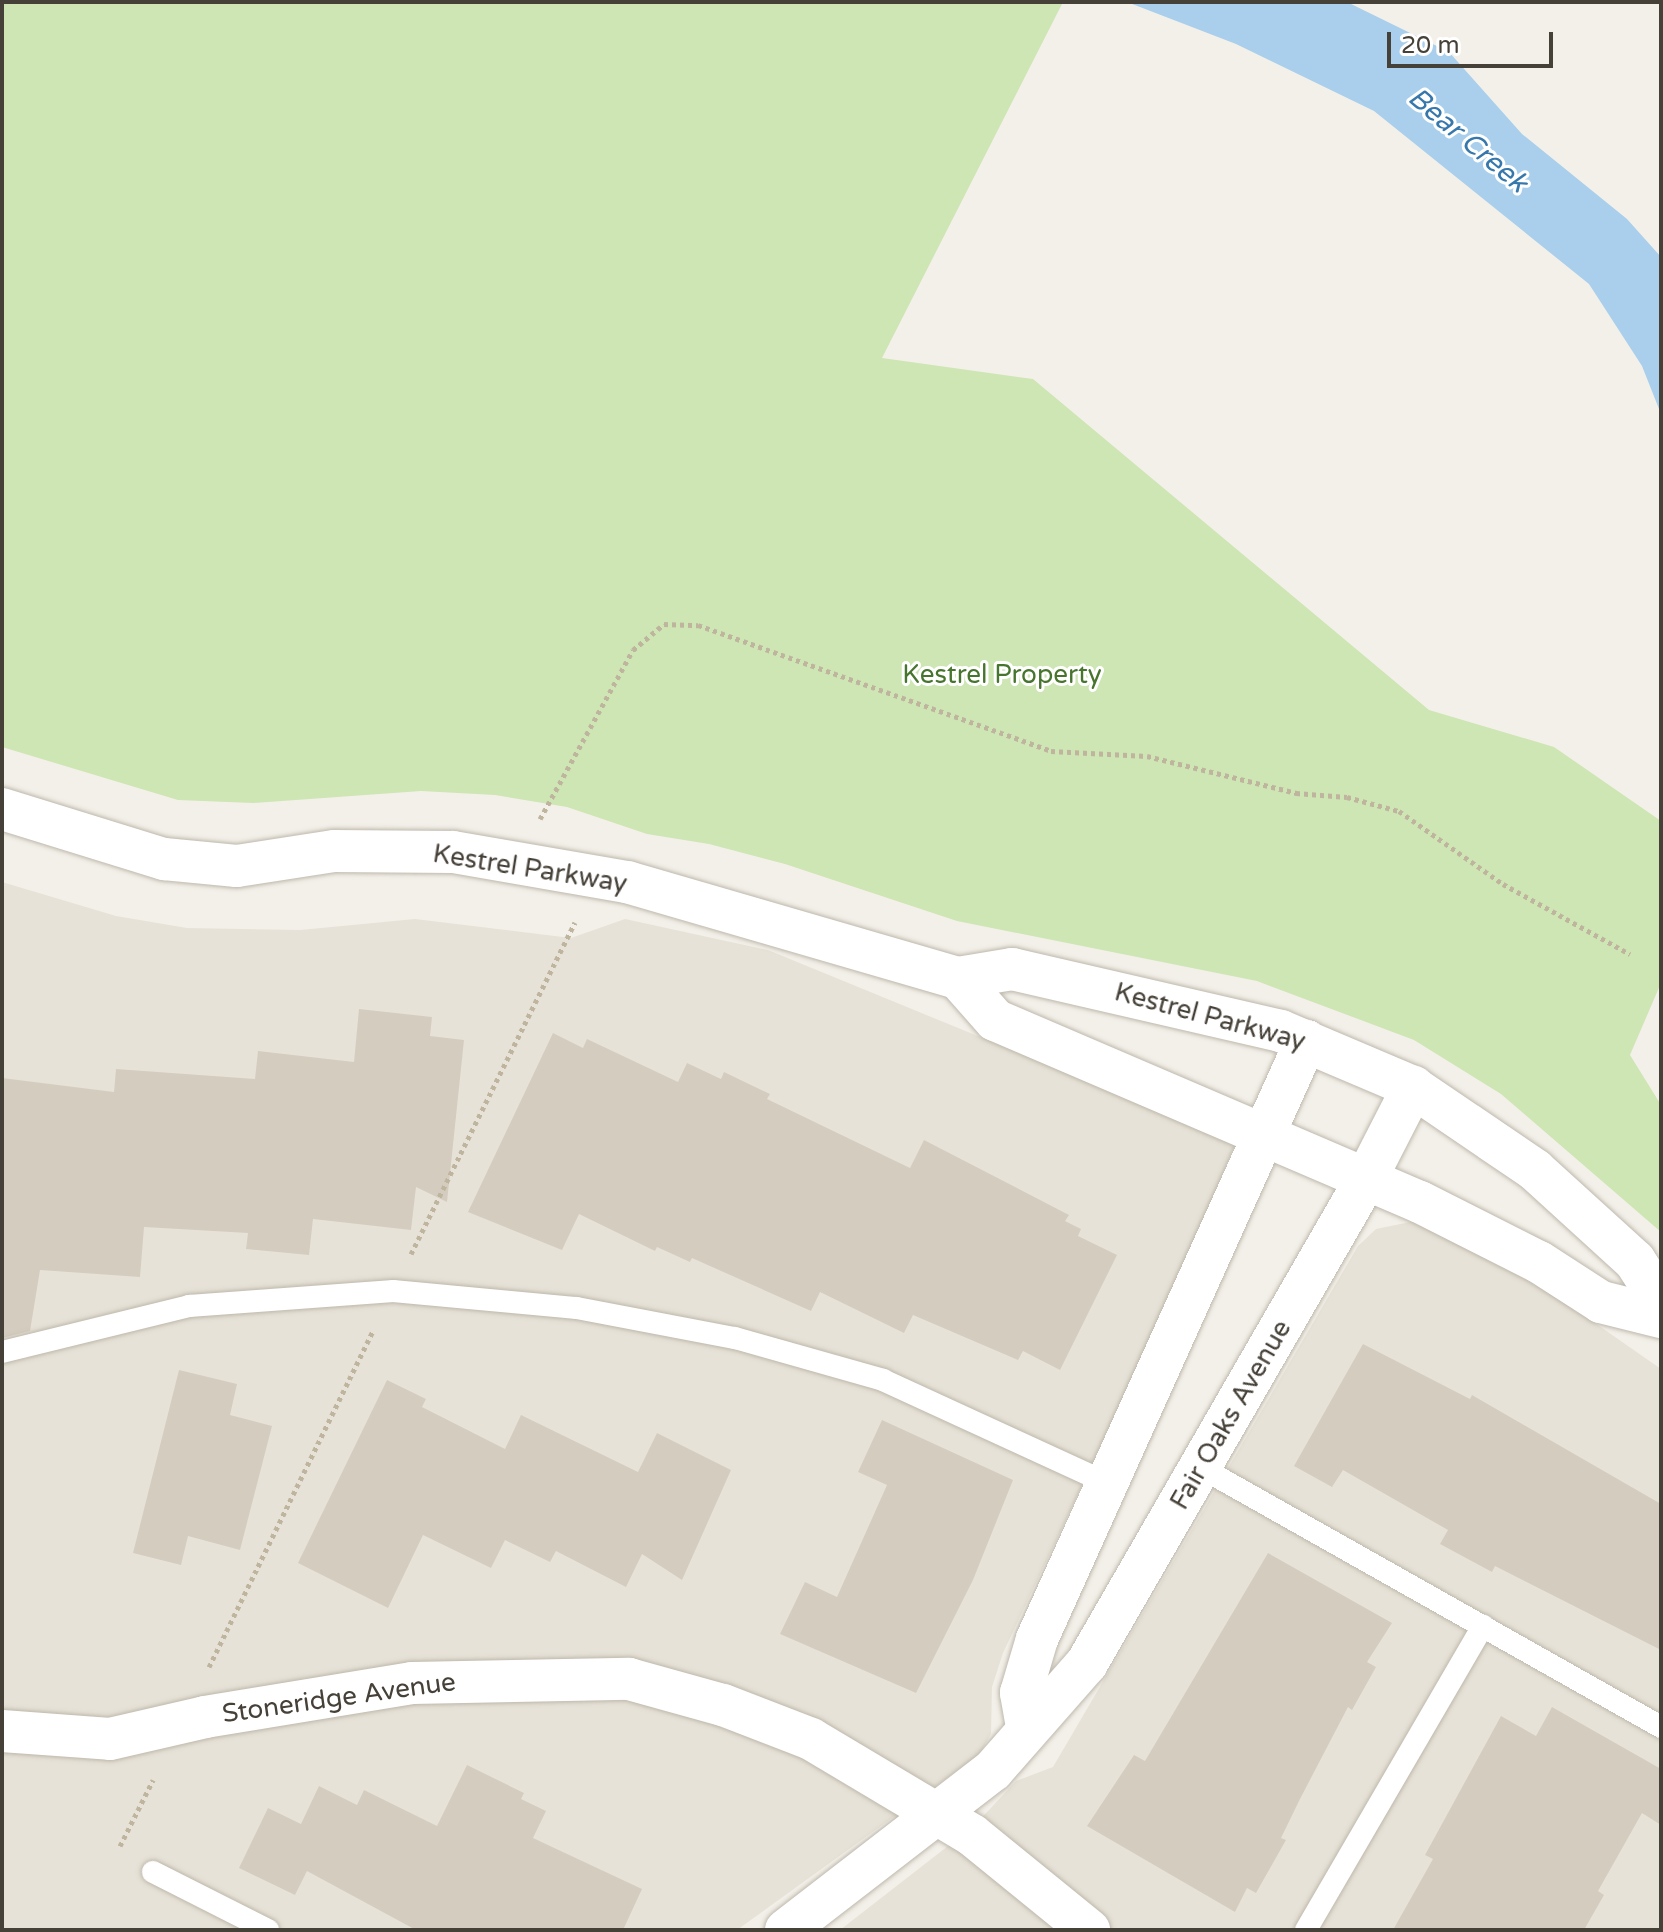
<!DOCTYPE html>
<style>
body{margin:0}
#map{position:relative;width:1663px;height:1932px;overflow:hidden;background:#f3f0e9;font-family:"Varela Round",sans-serif}
div>[style]{position:absolute}
.residential>*{inset:0;background:#e7e2d7}
.green>*{inset:0;background:#cee5b4}
.water>*{inset:0;background:#a9cfec}
.building>*{inset:0;background:#d4ccbf}
.path>*{height:5px;margin-top:-2.5px;transform-origin:0;background:repeating-linear-gradient(90deg,#bfb49e 0 4px,transparent 0 8px)}
.roads{filter:drop-shadow(0 0 2px #beb8ac) drop-shadow(0 0 2px #beb8ac)}
.lane>*{height:22px;margin:-11px;padding:0 11px;transform-origin:11px;border-radius:11px;background:#fff}
.street>*{height:42px;margin:-21px;padding:0 21px;transform-origin:21px;border-radius:21px;background:#fff}
span{translate:-50% -50%;white-space:nowrap;text-align:center;line-height:1.15;-webkit-text-stroke:6px #fff;paint-order:stroke}
.park-label{font-size:26px;color:#48752e}
.street-label{font-size:26px;color:#464138}
.water-label{font-size:28px;color:#3778ac;font-style:italic}
.frame{position:absolute;inset:0;border:4px solid #464138;pointer-events:none}
.scale{position:absolute;left:1387px;top:32px;width:166px;height:36px;box-sizing:border-box;border:4px solid #464138;border-top:0;padding-left:10px;font-size:24px;line-height:28px;white-space:nowrap;color:#464138;-webkit-text-stroke:6px #fff;paint-order:stroke}
</style>
<div id="map">
<div class="residential">
<i style="clip-path:polygon(2px 882px,116px 916px,187px 928px,300px 930px,415px 919px,571px 938px,625px 919px,768px 950px,1236px 1142px,1180px 1277px,1003px 1653px,992px 1687px,991px 1734px,979px 1755px,737px 1930px,2px 1930px)"></i>
<i style="clip-path:polygon(1420px 1220px,1562px 1300px,1661px 1369px,1661px 1930px,840px 1930px,975px 1825px,1016px 1781px,1053px 1767px,1358px 1246px,1376px 1229px)"></i>
</div>
<div class="green">
<i style="clip-path:polygon(2px 2px,1063px 2px,882px 358px,1033px 379px,1429px 710px,1554px 747px,1661px 821px,1661px 983px,1630px 1055px,1661px 1105px,1661px 1232px,1501px 1094px,1414px 1040px,1257px 981px,957px 921px,785px 864px,709px 844px,647px 834px,567px 807px,495px 795px,421px 791px,253px 803px,178px 800px,2px 747px)"></i>
</div>
<div class="water">
<i style="clip-path:polygon(1127px 2px,1347px 2px,1449px 52px,1522px 134px,1627px 219px,1661px 257px,1661px 414px,1642px 366px,1589px 284px,1374px 111px,1236px 44px)"></i>
</div>
<div class="building">
<i style="clip-path:polygon(359px 1009px,432px 1017px,430px 1036px,464px 1040px,447px 1202px,416px 1187px,411px 1230px,313px 1219px,309px 1255px,246px 1249px,248px 1233px,144px 1227px,140px 1277px,40px 1270px,30px 1331px,2px 1338px,2px 1078px,114px 1092px,116px 1069px,255px 1079px,258px 1051px,354px 1062px)"></i>
<i style="clip-path:polygon(553px 1033px,583px 1048px,587px 1039px,678px 1082px,687px 1063px,721px 1079px,724px 1072px,770px 1094px,767px 1099px,910px 1168px,924px 1140px,1069px 1215px,1065px 1221px,1081px 1229px,1078px 1236px,1117px 1255px,1060px 1370px,1023px 1351px,1018px 1360px,913px 1315px,904px 1333px,820px 1292px,811px 1311px,692px 1258px,690px 1262px,657px 1247px,655px 1251px,579px 1214px,562px 1250px,468px 1212px)"></i>
<i style="clip-path:polygon(1363px 1344px,1470px 1399px,1472px 1395px,1661px 1504px,1661px 1650px,1495px 1566px,1492px 1572px,1440px 1544px,1448px 1530px,1343px 1470px,1332px 1487px,1294px 1466px)"></i>
<i style="clip-path:polygon(179px 1370px,237px 1384px,230px 1415px,272px 1426px,240px 1550px,188px 1536px,181px 1565px,133px 1553px)"></i>
<i style="clip-path:polygon(387px 1380px,426px 1399px,422px 1407px,505px 1449px,521px 1415px,638px 1472px,657px 1433px,731px 1470px,682px 1580px,642px 1554px,626px 1587px,556px 1551px,550px 1562px,505px 1540px,491px 1568px,423px 1535px,388px 1608px,298px 1563px)"></i>
<i style="clip-path:polygon(882px 1420px,1013px 1480px,973px 1580px,916px 1693px,780px 1634px,805px 1582px,837px 1597px,887px 1485px,858px 1472px)"></i>
<i style="clip-path:polygon(1268px 1553px,1392px 1623px,1367px 1662px,1376px 1667px,1352px 1710px,1348px 1707px,1300px 1799px,1281px 1838px,1286px 1840px,1256px 1893px,1247px 1888px,1235px 1912px,1087px 1826px,1134px 1755px,1145px 1761px)"></i>
<i style="clip-path:polygon(1552px 1707px,1661px 1769px,1661px 1825px,1642px 1813px,1598px 1891px,1604px 1895px,1584px 1930px,1393px 1930px,1433px 1859px,1425px 1855px,1501px 1716px,1536px 1736px)"></i>
<i style="clip-path:polygon(467px 1765px,524px 1793px,521px 1799px,546px 1811px,533px 1838px,642px 1889px,623px 1930px,416px 1930px,307px 1871px,295px 1895px,239px 1868px,268px 1808px,301px 1824px,319px 1786px,357px 1805px,364px 1790px,437px 1826px)"></i>
</div>
<div class="path">
<i style="left:540px;top:819px;width:193px;rotate:-61.2deg"></i>
<i style="left:633px;top:650px;width:40px;rotate:-40deg"></i>
<i style="left:664px;top:624px;width:34px;rotate:2deg"></i>
<i style="left:698px;top:625px;width:375px;rotate:19.6deg"></i>
<i style="left:1051px;top:751px;width:96px;rotate:3deg"></i>
<i style="left:1147px;top:756px;width:154px;rotate:13.9deg"></i>
<i style="left:1296px;top:793px;width:51px;rotate:4.5deg"></i>
<i style="left:1347px;top:797px;width:54px;rotate:15.1deg"></i>
<i style="left:1399px;top:811px;width:127px;rotate:35.1deg"></i>
<i style="left:1503px;top:884px;width:145px;rotate:28.9deg"></i>
<i style="left:411px;top:1254px;width:370px;rotate:-63.7deg"></i>
<i style="left:209px;top:1667px;width:374px;rotate:-64deg"></i>
<i style="left:120px;top:1846px;width:74px;rotate:-63.4deg"></i>
</div>
<div class="roads">
<div class="lane">
<i style="left:2px;top:1352px;width:193px;rotate:-13.8deg"></i>
<i style="left:189px;top:1306px;width:205px;rotate:-4.2deg"></i>
<i style="left:393px;top:1291px;width:185px;rotate:5.3deg"></i>
<i style="left:577px;top:1308px;width:161px;rotate:10.8deg"></i>
<i style="left:735px;top:1338px;width:154px;rotate:15.8deg"></i>
<i style="left:883px;top:1380px;width:247px;rotate:24.7deg"></i>
<i style="left:1200px;top:1467px;width:529px;rotate:29.42deg"></i>
<i style="left:153px;top:1872px;width:129px;rotate:26.8deg"></i>
<i style="left:1306px;top:1930px;width:352px;rotate:-59.8deg"></i>
</div>
<div class="street">
<i style="left:2px;top:809px;width:170px;rotate:17.2deg"></i>
<i style="left:164px;top:859px;width:73px;rotate:5.5deg"></i>
<i style="left:237px;top:866px;width:98px;rotate:-8.8deg"></i>
<i style="left:334px;top:851px;width:119px;rotate:0.5deg"></i>
<i style="left:453px;top:852px;width:177px;rotate:9.8deg"></i>
<i style="left:627px;top:882px;width:345px;rotate:16.2deg"></i>
<i style="left:958px;top:978px;width:55px;rotate:-9.5deg"></i>
<i style="left:1012px;top:969px;width:276px;rotate:13deg"></i>
<i style="left:1281px;top:1031px;width:143px;rotate:23deg"></i>
<i style="left:1413px;top:1087px;width:148px;rotate:34.2deg"></i>
<i style="left:1535px;top:1170px;width:135px;rotate:42.3deg"></i>
<i style="left:1635px;top:1261px;width:49px;rotate:57.6deg"></i>
<i style="left:958px;top:978px;width:56px;rotate:48.6deg"></i>
<i style="left:995px;top:1020px;width:462px;rotate:23.2deg"></i>
<i style="left:1420px;top:1202px;width:133px;rotate:26.8deg"></i>
<i style="left:1539px;top:1262px;width:74px;rotate:32.8deg"></i>
<i style="left:1601px;top:1302px;width:62px;rotate:14deg"></i>
<i style="left:1027px;top:1727px;width:35px;rotate:-100deg"></i>
<i style="left:1021px;top:1693px;width:56px;rotate:-73.5deg"></i>
<i style="left:1037px;top:1639px;width:656px;rotate:-65.78deg"></i>
<i style="left:2px;top:1731px;width:108px;rotate:4.2deg"></i>
<i style="left:110px;top:1739px;width:98px;rotate:-13deg"></i>
<i style="left:205px;top:1717px;width:210px;rotate:-9.3deg"></i>
<i style="left:412px;top:1683px;width:217px;rotate:-1.1deg"></i>
<i style="left:629px;top:1679px;width:98px;rotate:15.5deg"></i>
<i style="left:723px;top:1705px;width:94px;rotate:21.1deg"></i>
<i style="left:811px;top:1739px;width:187px;rotate:30.8deg"></i>
<i style="left:972px;top:1835px;width:151px;rotate:39.1deg"></i>
<i style="left:786px;top:1930px;width:262px;rotate:-37.7deg"></i>
<i style="left:993px;top:1770px;width:142px;rotate:-48.7deg"></i>
<i style="left:1087px;top:1663px;width:556px;rotate:-60.03deg"></i>
<i style="left:1365px;top:1181px;width:106px;rotate:-62.9deg"></i>
</div>
</div>
<div class="park-label">
<span style="left:1002px;top:675px">Kestrel Property</span>
</div>
<div class="street-label">
<span style="left:530px;top:869px;rotate:9deg">Kestrel Parkway</span>
<span style="left:1210px;top:1017px;rotate:15deg">Kestrel Parkway</span>
<span style="left:1231px;top:1415px;rotate:-60deg">Fair Oaks Avenue</span>
<span style="left:339px;top:1698px;rotate:-8deg">Stoneridge Avenue</span>
</div>
<div class="water-label">
<span style="left:1468px;top:140px;rotate:40deg">Bear Creek</span>
</div>
<div class="frame"></div>
<div class="scale">20 m</div>
</div>
